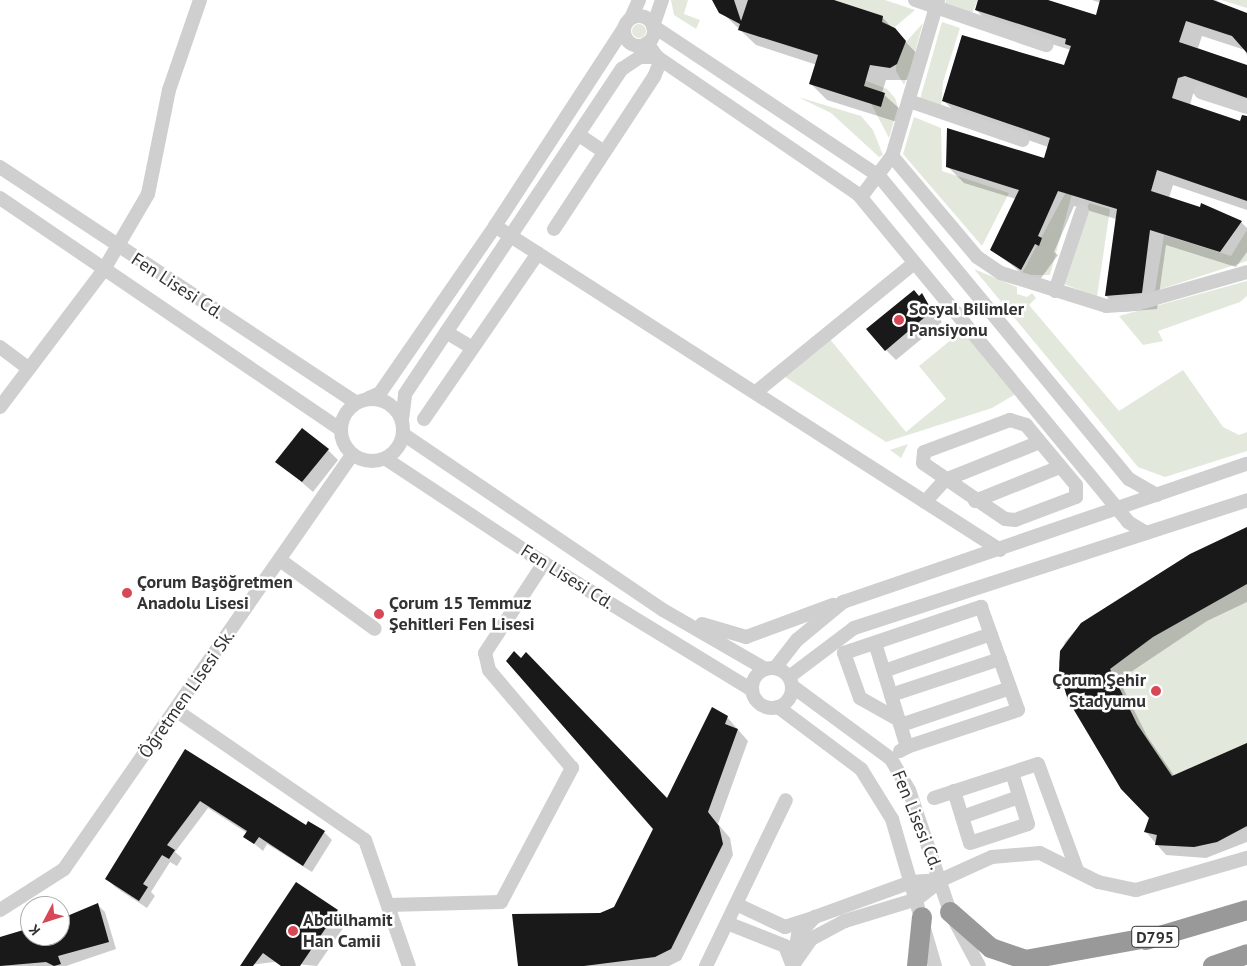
<!DOCTYPE html>
<meta charset="utf-8">
<style>
body{margin:0}
#map{position:relative;width:1247px;height:966px;overflow:hidden;background:#fff;font-family:"PT Sans",sans-serif}
div>[style]{position:absolute}
.green>*{inset:0;background:#e3e8dc}
.round{border-radius:50%}
.shadow>*{inset:0;background:#0003}
.building>*{inset:0;background:#191919}
.minor>*{height:14px;margin:-7px;padding:0 7px;transform-origin:7px;border-radius:7px;background:#cfcfcf}
.minor>.ring{margin:-7px;padding:0;box-sizing:content-box;background:none;border:14px solid #cfcfcf;border-radius:50%}
.highway>*{height:20px;margin:-10px;padding:0 10px;transform-origin:10px;border-radius:10px;background:#999}
.dots>*{width:14px;height:14px;translate:-50% -50%;box-sizing:border-box;border:2px solid #fff;border-radius:50%}
span{translate:-50% -50%;white-space:nowrap;text-align:center;line-height:1.15;-webkit-text-stroke:5px #fff;paint-order:stroke}
.shield-label span{padding:1px 4px;background:#fff;border:1px solid;border-radius:4px;-webkit-text-stroke-width:0}
.shield-label{font-size:16px;color:#323232;font-weight:700}
.street-label{font-size:18px;color:#323232}
.poi-label{font-size:18px;color:#323232;font-weight:700}
.left{translate:0 -50%;text-align:left}
.right{translate:-100% -50%;text-align:right}
.north{position:absolute;left:20px;top:896px;width:50px;height:50px;box-sizing:border-box;background:#fff;border:1px solid #adadad;border-radius:50%;rotate:230deg;font-size:14px;font-weight:700;line-height:20px;text-align:center;color:#323232}
.north::after{content:'';display:block;margin:auto;width:18px;height:22px;background:#d74756;clip-path:polygon(50% 0,100% 100%,50% 72%,0 100%)}
</style>
<div id="map">
<div class="green">
<i style="clip-path:polygon(671px 0,688px 0,684px 14px,700px 20px,696px 29px,674px 15px)"></i>
<i style="clip-path:polygon(797px 0,885px 0,915px 10px,895px 27px)"></i>
<i style="clip-path:polygon(946px 0,978px 0,972px 13px,944px 6px)"></i>
<i style="clip-path:polygon(1221px 0,1247px 0,1247px 8px)"></i>
<i style="clip-path:polygon(942px 22px,960px 28px,943px 82px,941px 108px,920px 99px)"></i>
<i style="clip-path:polygon(923px 23px,910px 70px,904px 85px,896px 71px,897px 52px)"></i>
<i class="round" style="left:632px;top:24px;width:14px;height:14px"></i>
<i style="clip-path:polygon(822px 64px,887px 89px,895px 98px,898px 107px,889px 138px,867px 96px)"></i>
<i style="clip-path:polygon(798px 97px,861px 116px,873px 130px,883px 155px,879px 157px,831px 113px)"></i>
<i style="clip-path:polygon(914px 117px,941px 128px,942px 171px,1009px 193px,982px 246px,903px 154px)"></i>
<i style="clip-path:polygon(1067px 190px,1072px 194px,1050px 275px,1021px 275px)"></i>
<i style="clip-path:polygon(1089px 203px,1110px 209px,1097px 297px,1064px 284px)"></i>
<i style="clip-path:polygon(1247px 230px,1247px 261px,1155px 291px,1164px 235px,1231px 256px)"></i>
<i style="clip-path:polygon(974px 269px,1017px 287px,1017px 294px,1027px 297px,1032px 293px,1036px 298px,1029px 305px,1119px 411px,1183px 370px,1223px 427px,1239px 435px,1247px 432px,1247px 451px,1165px 477px,1138px 467px)"></i>
<i style="clip-path:polygon(1247px 281px,1247px 296px,1240px 302px,1158px 331px,1163px 341px,1143px 345px,1119px 316px)"></i>
<i style="clip-path:polygon(962px 331px,1014px 389px,1014px 395px,992px 408px,886px 442px,785px 377px,829px 338px,906px 432px,946px 399px,919px 366px)"></i>
<i style="clip-path:polygon(908px 444px,901px 458px,890px 450px)"></i>
<i style="clip-path:polygon(1247px 527px,1247px 826px,1217px 842px,1194px 847px,1155px 845px,1156px 835px,1144px 832px,1149px 818px,1121px 789px,1068px 700px,1059px 671px,1060px 651px,1081px 623px,1190px 554px)"></i>
</div>
<div class="shadow">
<i style="clip-path:polygon(716px 0,829px 0,882px 17px,921px 58px,913px 80px,886px 80px,882px 93px,901px 110px,897px 122px,827px 100px,811px 84px,817px 65px,756px 45px,715px 6px)"></i>
<i style="clip-path:polygon(979px 0,1048px 0,1097px 17px,1101px 3px,1092px 0,1216px 0,1247px 17px,1247px 56px,1245px 50px,1202px 36px,1198px 48px,1247px 66px,1247px 107px,1201px 92px,1193px 94px,1190px 105px,1240px 123px,1247px 119px,1247px 210px,1173px 185px,1169px 198px,1241px 222px,1247px 228px,1247px 252px,1236px 267px,1166px 245px,1157px 309px,1122px 312px,1106px 296px,1116px 219px,1074px 206px,1054px 252px,1058px 255px,1036px 285px,992px 249px,1016px 199px,964px 183px,948px 167px,1045px 159px,1048px 147px,959px 116px,943px 100px,962px 36px,1065px 66px,1071px 50px,992px 26px,976px 10px)"></i>
<i style="clip-path:polygon(922px 295px,942px 322px,896px 360px,886px 350px)"></i>
<i style="clip-path:polygon(328px 450px,338px 460px,313px 492px,277px 461px)"></i>
<i style="clip-path:polygon(1247px 529px,1247px 602px,1207px 621px,1119px 680px,1147px 736px,1175px 777px,1247px 743px,1247px 842px,1206px 858px,1166px 855px,1146px 832px,1150px 818px,1069px 699px,1059px 662px,1065px 642px,1081px 624px)"></i>
<i style="clip-path:polygon(727px 717px,748px 741px,718px 824px,730px 838px,733px 855px,681px 960px,669px 966px,519px 966px,615px 908px,667px 800px)"></i>
<i style="clip-path:polygon(186px 751px,306px 827px,308px 823px,324px 832px,332px 840px,312px 872px,267px 844px,263px 851px,245px 836px,247px 833px,208px 808px,175px 852px,182px 858px,177px 866px,170px 862px,151px 892px,155px 896px,147px 908px,115px 887px,107px 879px)"></i>
<i style="clip-path:polygon(297px 883px,348px 921px,317px 966px,274px 962px,241px 966px)"></i>
<i style="clip-path:polygon(97px 904px,105px 912px,116px 949px,66px 966px,0 966px,0 938px,30px 929px,30px 936px,60px 936px,60px 920px)"></i>
</div>
<div class="building">
<i style="clip-path:polygon(712px 0,734px 0,741px 21px,748px 0,834px 0,883px 16px,882px 22px,895px 28px,906px 41px,897px 64px,890px 68px,870px 65px,864px 86px,885px 93px,881px 107px,809px 84px,818px 55px,738px 30px,740px 24px,719px 13px)"></i>
<i style="clip-path:polygon(978px 0,1048px 0,1096px 15px,1100px 0,1213px 0,1247px 13px,1247px 53px,1232px 36px,1186px 21px,1179px 42px,1247px 65px,1247px 98px,1185px 76px,1178px 78px,1172px 98px,1240px 121px,1242px 115px,1247px 116px,1247px 201px,1157px 170px,1151px 191px,1200px 207px,1201px 203px,1242px 221px,1220px 252px,1150px 230px,1142px 293px,1105px 296px,1117px 209px,1058px 191px,1038px 236px,1042px 238px,1039px 246px,1035px 244px,1021px 270px,990px 250px,1019px 190px,946px 167px,947px 128px,1044px 158px,1050px 138px,942px 101px,962px 35px,1064px 65px,1071px 46px,1065px 44px,1066px 39px,975px 10px)"></i>
<i style="clip-path:polygon(914px 290px,919px 296px,922px 293px,932px 311px,885px 351px,866px 329px)"></i>
<i style="clip-path:polygon(302px 428px,329px 449px,302px 482px,275px 462px)"></i>
<i style="clip-path:polygon(1247px 527px,1247px 584px,1153px 637px,1110px 669px,1137px 724px,1172px 776px,1247px 743px,1247px 826px,1217px 842px,1194px 847px,1155px 845px,1157px 835px,1144px 832px,1149px 818px,1121px 789px,1068px 700px,1059px 671px,1060px 651px,1081px 623px,1190px 554px)"></i>
<i style="clip-path:polygon(514px 651px,521px 658px,526px 652px,667px 798px,712px 707px,728px 716px,725px 724px,738px 729px,708px 812px,719px 826px,723px 844px,671px 949px,655px 957px,584px 966px,518px 966px,512px 914px,600px 913px,614px 907px,653px 829px,506px 661px)"></i>
<i style="clip-path:polygon(185px 749px,306px 825px,308px 821px,325px 831px,303px 866px,259px 837px,254px 844px,243px 837px,247px 831px,200px 801px,167px 845px,175px 850px,169px 859px,162px 855px,143px 884px,148px 887px,139px 901px,105px 879px)"></i>
<i style="clip-path:polygon(296px 882px,338px 910px,300px 966px,281px 966px,263px 953px,253px 966px,240px 966px)"></i>
<i style="clip-path:polygon(98px 903px,109px 942px,58px 956px,61px 964px,54px 966px,46px 962px,0 966px,0 937px,30px 928px,30px 936px,60px 936px,60px 919px)"></i>
</div>
<div class="minor">
<i style="left:662px;top:0;width:28px;rotate:109deg"></i>
<i style="left:653px;top:26px;width:271px;rotate:33.6deg"></i>
<i style="left:879px;top:176px;width:393px;rotate:50.5deg"></i>
<i style="left:1129px;top:479px;width:32px;rotate:30deg"></i>
<i style="left:915px;top:0;width:139px;rotate:19deg"></i>
<i style="left:938px;top:0;width:163px;rotate:106.4deg"></i>
<i style="left:892px;top:156px;width:132px;rotate:49.9deg"></i>
<i style="left:977px;top:257px;width:29px;rotate:34deg"></i>
<i style="left:1001px;top:273px;width:110px;rotate:17.4deg"></i>
<i style="left:1106px;top:306px;width:29px;rotate:-4deg"></i>
<i style="left:1135px;top:304px;width:116px;rotate:-15.9deg"></i>
<i class="ring" style="left:624px;top:16px;width:16px;height:16px"></i>
<i style="left:631px;top:18px;width:20px;rotate:-66deg"></i>
<i style="left:647px;top:43px;width:17px;rotate:54deg"></i>
<i style="left:657px;top:57px;width:243px;rotate:34.3deg"></i>
<i style="left:858px;top:194px;width:425px;rotate:50.5deg"></i>
<i style="left:1128px;top:522px;width:21px;rotate:31deg"></i>
<i style="left:1201px;top:92px;width:48px;rotate:18.1deg"></i>
<i style="left:909px;top:101px;width:120px;rotate:18.9deg"></i>
<i style="left:579px;top:135px;width:30px;rotate:34deg"></i>
<i style="left:0;top:167px;width:427px;rotate:33.5deg"></i>
<i style="left:861px;top:197px;width:51px;rotate:-52.9deg"></i>
<i style="left:0;top:198px;width:411px;rotate:34.2deg"></i>
<i style="left:495px;top:226px;width:600px;rotate:32.68deg"></i>
<i style="left:554px;top:229px;width:182px;rotate:-56.7deg"></i>
<i style="left:654px;top:77px;width:18px;rotate:-68deg"></i>
<i style="left:1055px;top:291px;width:84px;rotate:-71.4deg"></i>
<i style="left:446px;top:332px;width:31px;rotate:31deg"></i>
<i style="left:0;top:347px;width:36px;rotate:37deg"></i>
<i style="left:756px;top:392px;width:204px;rotate:-39.2deg"></i>
<i style="left:369px;top:398px;width:12px;rotate:-24deg"></i>
<i style="left:380px;top:393px;width:203px;rotate:-55.4deg"></i>
<i style="left:495px;top:226px;width:236px;rotate:-56.9deg"></i>
<i class="ring" style="left:341px;top:399px;width:48px;height:48px"></i>
<i style="left:0;top:407px;width:171px;rotate:-52.9deg"></i>
<i style="left:103px;top:271px;width:89px;rotate:-59.7deg"></i>
<i style="left:148px;top:194px;width:106px;rotate:-78.6deg"></i>
<i style="left:169px;top:90px;width:95px;rotate:-71deg"></i>
<i style="left:424px;top:419px;width:201px;rotate:-55.5deg"></i>
<i style="left:402px;top:420px;width:26px;rotate:-83deg"></i>
<i style="left:405px;top:394px;width:391px;rotate:-56.3deg"></i>
<i style="left:622px;top:69px;width:22px;rotate:-34deg"></i>
<i style="left:640px;top:57px;width:17px"></i>
<i style="left:1010px;top:420px;width:17px;rotate:17deg"></i>
<i style="left:1026px;top:425px;width:78px;rotate:50.2deg"></i>
<i style="left:1076px;top:485px;width:12px;rotate:90deg"></i>
<i style="left:1076px;top:497px;width:65px;rotate:159.3deg"></i>
<i style="left:1015px;top:520px;width:10px;rotate:-174deg"></i>
<i style="left:1005px;top:519px;width:99px;rotate:-145.7deg"></i>
<i style="left:923px;top:463px;width:11px;rotate:-85deg"></i>
<i style="left:924px;top:452px;width:92px;rotate:-20.4deg"></i>
<i style="left:403px;top:434px;width:314px;rotate:34.1deg"></i>
<i style="left:663px;top:610px;width:118px;rotate:30deg"></i>
<i style="left:386px;top:459px;width:189px;rotate:33.4deg"></i>
<i style="left:544px;top:563px;width:244px;rotate:31.4deg"></i>
<i style="left:975px;top:501px;width:92px;rotate:-21.8deg"></i>
<i style="left:925px;top:502px;width:30px;rotate:-48deg"></i>
<i style="left:945px;top:480px;width:102px;rotate:-21.8deg"></i>
<i style="left:280px;top:560px;width:117px;rotate:36deg"></i>
<i style="left:702px;top:624px;width:46px;rotate:16.5deg"></i>
<i style="left:746px;top:637px;width:93px;rotate:-20.2deg"></i>
<i style="left:875px;top:643px;width:109px;rotate:72.9deg"></i>
<i style="left:907px;top:747px;width:8px;rotate:150deg"></i>
<i class="ring" style="left:752px;top:668px;width:26px;height:26px"></i>
<i style="left:775px;top:668px;width:36px;rotate:-52deg"></i>
<i style="left:797px;top:640px;width:60px;rotate:-39.6deg"></i>
<i style="left:843px;top:602px;width:427px;rotate:-18.9deg"></i>
<i style="left:884px;top:671px;width:113px;rotate:-19.1deg"></i>
<i style="left:789px;top:677px;width:81px;rotate:-37deg"></i>
<i style="left:854px;top:628px;width:413px;rotate:-18deg"></i>
<i style="left:792px;top:686px;width:123px;rotate:36.4deg"></i>
<i style="left:891px;top:759px;width:36px;rotate:60deg"></i>
<i style="left:909px;top:790px;width:129px;rotate:71.4deg"></i>
<i style="left:950px;top:912px;width:61px;rotate:61.8deg"></i>
<i style="left:891px;top:695px;width:115px;rotate:-18.3deg"></i>
<i style="left:778px;top:707px;width:104px;rotate:36.8deg"></i>
<i style="left:861px;top:769px;width:59px;rotate:58.2deg"></i>
<i style="left:892px;top:819px;width:153px;rotate:73.7deg"></i>
<i style="left:177px;top:711px;width:228px;rotate:34.5deg"></i>
<i style="left:365px;top:840px;width:133px;rotate:70.8deg"></i>
<i style="left:899px;top:720px;width:45px;rotate:-150.6deg"></i>
<i style="left:860px;top:698px;width:48px;rotate:-109.6deg"></i>
<i style="left:844px;top:653px;width:145px;rotate:-18.6deg"></i>
<i style="left:981px;top:607px;width:109px;rotate:70.2deg"></i>
<i style="left:1018px;top:710px;width:117px;rotate:161.6deg"></i>
<i style="left:901px;top:725px;width:115px;rotate:-18.7deg"></i>
<i style="left:954px;top:791px;width:54px;rotate:72.9deg"></i>
<i style="left:970px;top:843px;width:61px;rotate:-18.1deg"></i>
<i style="left:1028px;top:824px;width:53px;rotate:-107.4deg"></i>
<i style="left:934px;top:798px;width:109px;rotate:-18.1deg"></i>
<i style="left:1038px;top:764px;width:113px;rotate:69.8deg"></i>
<i style="left:962px;top:817px;width:60px;rotate:-19.3deg"></i>
<i style="left:736px;top:904px;width:54px;rotate:25.1deg"></i>
<i style="left:785px;top:927px;width:28px;rotate:-18deg"></i>
<i style="left:389px;top:905px;width:112px;rotate:-1.5deg"></i>
<i style="left:501px;top:902px;width:152px;rotate:-62.1deg"></i>
<i style="left:572px;top:768px;width:128px;rotate:-130.3deg"></i>
<i style="left:489px;top:670px;width:17px;rotate:-103deg"></i>
<i style="left:485px;top:653px;width:108px;rotate:-56.8deg"></i>
<i style="left:0;top:910px;width:76px;rotate:-32.6deg"></i>
<i style="left:64px;top:869px;width:504px;rotate:-55.18deg"></i>
<i style="left:727px;top:923px;width:62px;rotate:21.6deg"></i>
<i style="left:785px;top:946px;width:19px;rotate:69deg"></i>
<i style="left:793px;top:961px;width:26px;rotate:-79deg"></i>
<i style="left:798px;top:935px;width:25px;rotate:-47deg"></i>
<i style="left:815px;top:917px;width:102px;rotate:-20deg"></i>
<i style="left:911px;top:882px;width:30px;rotate:-4deg"></i>
<i style="left:793px;top:965px;width:32px;rotate:-55deg"></i>
<i style="left:811px;top:939px;width:38px;rotate:-28deg"></i>
<i style="left:845px;top:921px;width:75px;rotate:-17deg"></i>
<i style="left:917px;top:899px;width:31px;rotate:-38deg"></i>
<i style="left:941px;top:880px;width:56px;rotate:-24.3deg"></i>
<i style="left:992px;top:857px;width:48px;rotate:-4.8deg"></i>
<i style="left:1040px;top:853px;width:65px;rotate:26.6deg"></i>
<i style="left:1098px;top:882px;width:39px;rotate:12deg"></i>
<i style="left:1136px;top:890px;width:116px;rotate:-16.1deg"></i>
<i style="left:706px;top:966px;width:184px;rotate:-64.3deg"></i>
</div>
<div class="highway">
<i style="left:950px;top:912px;width:55px;rotate:41.3deg"></i>
<i style="left:991px;top:948px;width:36px;rotate:19deg"></i>
<i style="left:1025px;top:960px;width:134px;rotate:-10.3deg"></i>
<i style="left:1146px;top:940px;width:105px;rotate:-16.5deg"></i>
<i style="left:917px;top:966px;width:49px;rotate:-84.2deg"></i>
<i style="left:1213px;top:966px;width:36px;rotate:-19deg"></i>
</div>
<div class="dots">
<i style="left:899px;top:320px;background:#d74756"></i>
<i style="left:127px;top:593px;background:#d74756"></i>
<i style="left:379px;top:614px;background:#d74756"></i>
<i style="left:1156px;top:691px;background:#d74756"></i>
<i style="left:293px;top:931px;background:#d74756"></i>
</div>
<div class="shield-label">
<span style="left:1155px;top:937px">D795</span>
</div>
<div class="street-label">
<span style="left:177px;top:286px;rotate:33deg">Fen Lisesi Cd.</span>
<span style="left:567px;top:577px;rotate:32deg">Fen Lisesi Cd.</span>
<span style="left:187px;top:694px;rotate:-55deg">Öğretmen Lisesi Sk.</span>
<span style="left:917px;top:820px;rotate:68deg">Fen Lisesi Cd.</span>
</div>
<div class="poi-label">
<span class="left" style="left:909px;top:320px">Sosyal Bilimler<br>Pansiyonu</span>
<span class="left" style="left:137px;top:593px">Çorum Başöğretmen<br>Anadolu Lisesi</span>
<span class="left" style="left:389px;top:614px">Çorum 15 Temmuz<br>Şehitleri Fen Lisesi</span>
<span class="right" style="left:1146px;top:691px">Çorum Şehir<br>Stadyumu</span>
<span class="left" style="left:303px;top:931px">Abdülhamit<br>Han Camii</span>
</div>
<div class="north">K</div>
</div>
